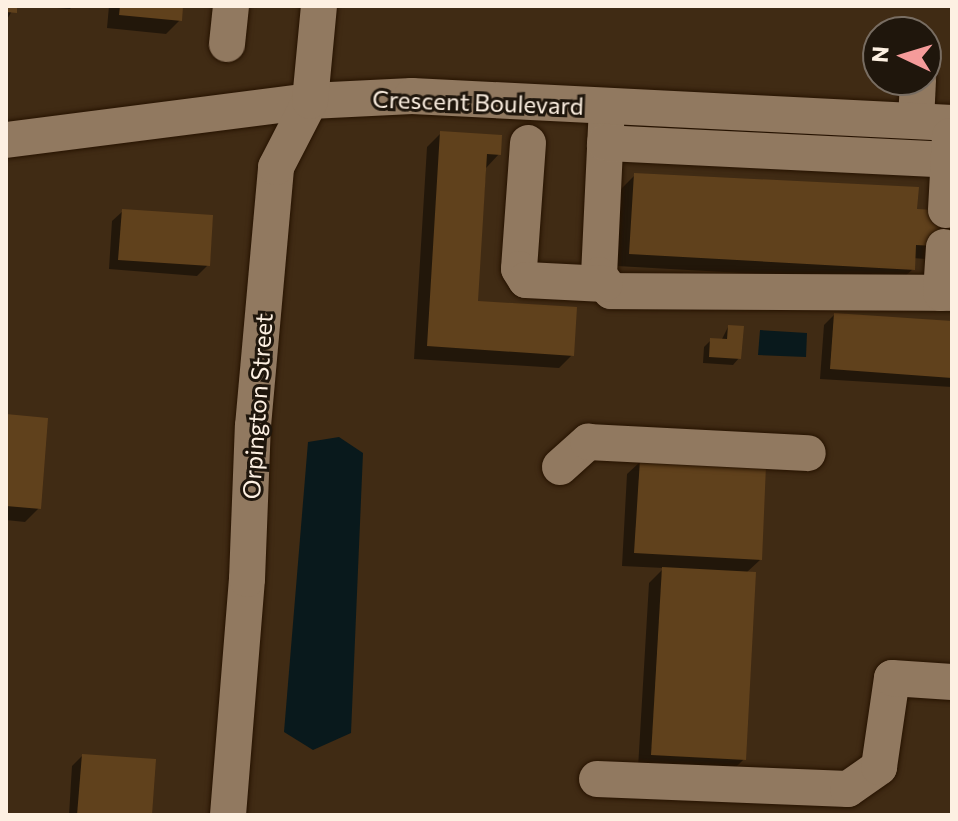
<!DOCTYPE html>
<style>
body{margin:0}
#map{position:relative;width:958px;height:821px;overflow:hidden;background:#402b14;font-family:Commissioner,sans-serif}
div>[style]{position:absolute}
.water>*{inset:0;background:#09191c}
.shadow>*{inset:0;background:#0007}
.building>*{inset:0;background:#60411c}
.roads{filter:drop-shadow(0 0 2px #261300) drop-shadow(0 0 2px #261300)}
.minor>*{height:36px;margin:-18px;padding:0 18px;transform-origin:18px;border-radius:18px;background:#917960}
span{translate:-50% -50%;white-space:nowrap;text-align:center;line-height:1.15;-webkit-text-stroke:6px #1f160c;paint-order:stroke}
.street-label{font-size:24px;color:#fdf0e2}
.frame{position:absolute;inset:0;border:8px solid #fdf0e2;pointer-events:none}
.north{position:absolute;left:862px;top:16px;width:80px;height:80px;box-sizing:border-box;background:#1f160c;border:2px solid #786d62;border-radius:50%;rotate:274deg;font-size:22px;font-weight:700;line-height:32px;text-align:center;color:#fdf0e2}
.north::after{content:'';display:block;margin:auto;width:28px;height:36px;background:#f59b9a;clip-path:polygon(50% 0,100% 100%,50% 72%,0 100%)}
</style>
<div id="map">
<div class="water">
<i style="clip-path:polygon(760px 330px,807px 333px,806px 357px,758px 355px)"></i>
<i style="clip-path:polygon(339px 437px,363px 453px,351px 733px,313px 750px,284px 732px,308px 442px)"></i>
</div>
<div class="shadow">
<i style="clip-path:polygon(6px 6px,15px 6px,6px 21px)"></i>
<i style="clip-path:polygon(31px 6px,73px 6px,70px 9px)"></i>
<i style="clip-path:polygon(109px 6px,181px 6px,180px 20px,166px 34px,107px 28px)"></i>
<i style="clip-path:polygon(441px 133px,499px 154px,486px 168px,476px 303px,572px 355px,559px 368px,414px 359px,427px 147px)"></i>
<i style="clip-path:polygon(635px 175px,915px 211px,938px 260px,913px 258px,913px 269px,899px 282px,617px 266px,621px 189px)"></i>
<i style="clip-path:polygon(123px 211px,208px 265px,197px 276px,109px 269px,112px 221px)"></i>
<i style="clip-path:polygon(834px 315px,952px 323px,952px 387px,820px 379px,824px 325px)"></i>
<i style="clip-path:polygon(728px 327px,739px 358px,733px 365px,703px 363px,704px 347px,711px 340px,721px 341px)"></i>
<i style="clip-path:polygon(6px 416px,39px 508px,25px 522px,6px 520px)"></i>
<i style="clip-path:polygon(641px 461px,760px 560px,746px 573px,744px 759px,730px 773px,638px 768px,649px 583px,664px 568px,622px 566px,627px 474px)"></i>
<i style="clip-path:polygon(82px 756px,150px 815px,69px 815px,72px 766px)"></i>
</div>
<div class="building">
<i style="clip-path:polygon(6px 6px,17px 6px,17px 13px,6px 12px)"></i>
<i style="clip-path:polygon(120px 6px,183px 6px,182px 21px,119px 15px)"></i>
<i style="clip-path:polygon(440px 131px,502px 135px,501px 155px,487px 154px,478px 301px,577px 307px,574px 356px,427px 346px)"></i>
<i style="clip-path:polygon(634px 173px,919px 187px,917px 209px,952px 211px,952px 247px,916px 245px,915px 270px,629px 254px)"></i>
<i style="clip-path:polygon(122px 209px,213px 215px,210px 266px,118px 260px)"></i>
<i style="clip-path:polygon(834px 313px,952px 321px,952px 378px,830px 369px)"></i>
<i style="clip-path:polygon(728px 325px,744px 326px,741px 359px,709px 357px,710px 338px,727px 339px)"></i>
<i style="clip-path:polygon(6px 414px,48px 418px,41px 509px,6px 506px)"></i>
<i style="clip-path:polygon(640px 459px,766px 465px,762px 560px,634px 553px)"></i>
<i style="clip-path:polygon(662px 567px,756px 572px,746px 760px,651px 755px)"></i>
<i style="clip-path:polygon(82px 754px,156px 759px,152px 815px,77px 815px)"></i>
</div>
<div class="roads">
<div class="minor">
<i style="left:227px;top:44px;width:38px;rotate:-84deg"></i>
<i style="left:607px;top:106px;width:169px;rotate:92.7deg"></i>
<i style="left:599px;top:275px;width:20px;rotate:53deg"></i>
<i style="left:611px;top:291px;width:341px;rotate:0.3deg"></i>
<i style="left:916px;top:121px;width:41px;rotate:-87.2deg"></i>
<i style="left:6px;top:140px;width:306px;rotate:-7.3deg"></i>
<i style="left:310px;top:101px;width:102px;rotate:-2.8deg"></i>
<i style="left:412px;top:96px;width:541px;rotate:2.86deg"></i>
<i style="left:528px;top:143px;width:126px;rotate:94.1deg"></i>
<i style="left:519px;top:269px;width:13px;rotate:58deg"></i>
<i style="left:526px;top:280px;width:79px;rotate:2.9deg"></i>
<i style="left:605px;top:143px;width:343px;rotate:2.8deg"></i>
<i style="left:946px;top:210px;width:74px;rotate:-86.9deg"></i>
<i style="left:941px;top:293px;width:46px;rotate:-86.3deg"></i>
<i style="left:560px;top:467px;width:38px;rotate:-42deg"></i>
<i style="left:588px;top:442px;width:220px;rotate:2.9deg"></i>
<i style="left:597px;top:779px;width:251px;rotate:2.3deg"></i>
<i style="left:848px;top:789px;width:38px;rotate:-35deg"></i>
<i style="left:879px;top:767px;width:90px;rotate:-81.7deg"></i>
<i style="left:892px;top:678px;width:60px;rotate:3.8deg"></i>
<i style="left:228px;top:815px;width:237px;rotate:-85.4deg"></i>
<i style="left:247px;top:579px;width:153px;rotate:-87.8deg"></i>
<i style="left:253px;top:426px;width:260px;rotate:-84.9deg"></i>
<i style="left:276px;top:167px;width:74px;rotate:-62.7deg"></i>
<i style="left:310px;top:101px;width:95px;rotate:-84.6deg"></i>
</div>
</div>
<div class="street-label">
<span style="left:478px;top:102px;rotate:2deg">Crescent Boulevard</span>
<span style="left:257px;top:406px;rotate:-86deg">Orpington Street</span>
</div>
<div class="frame"></div>
<div class="north">N</div>
</div>
